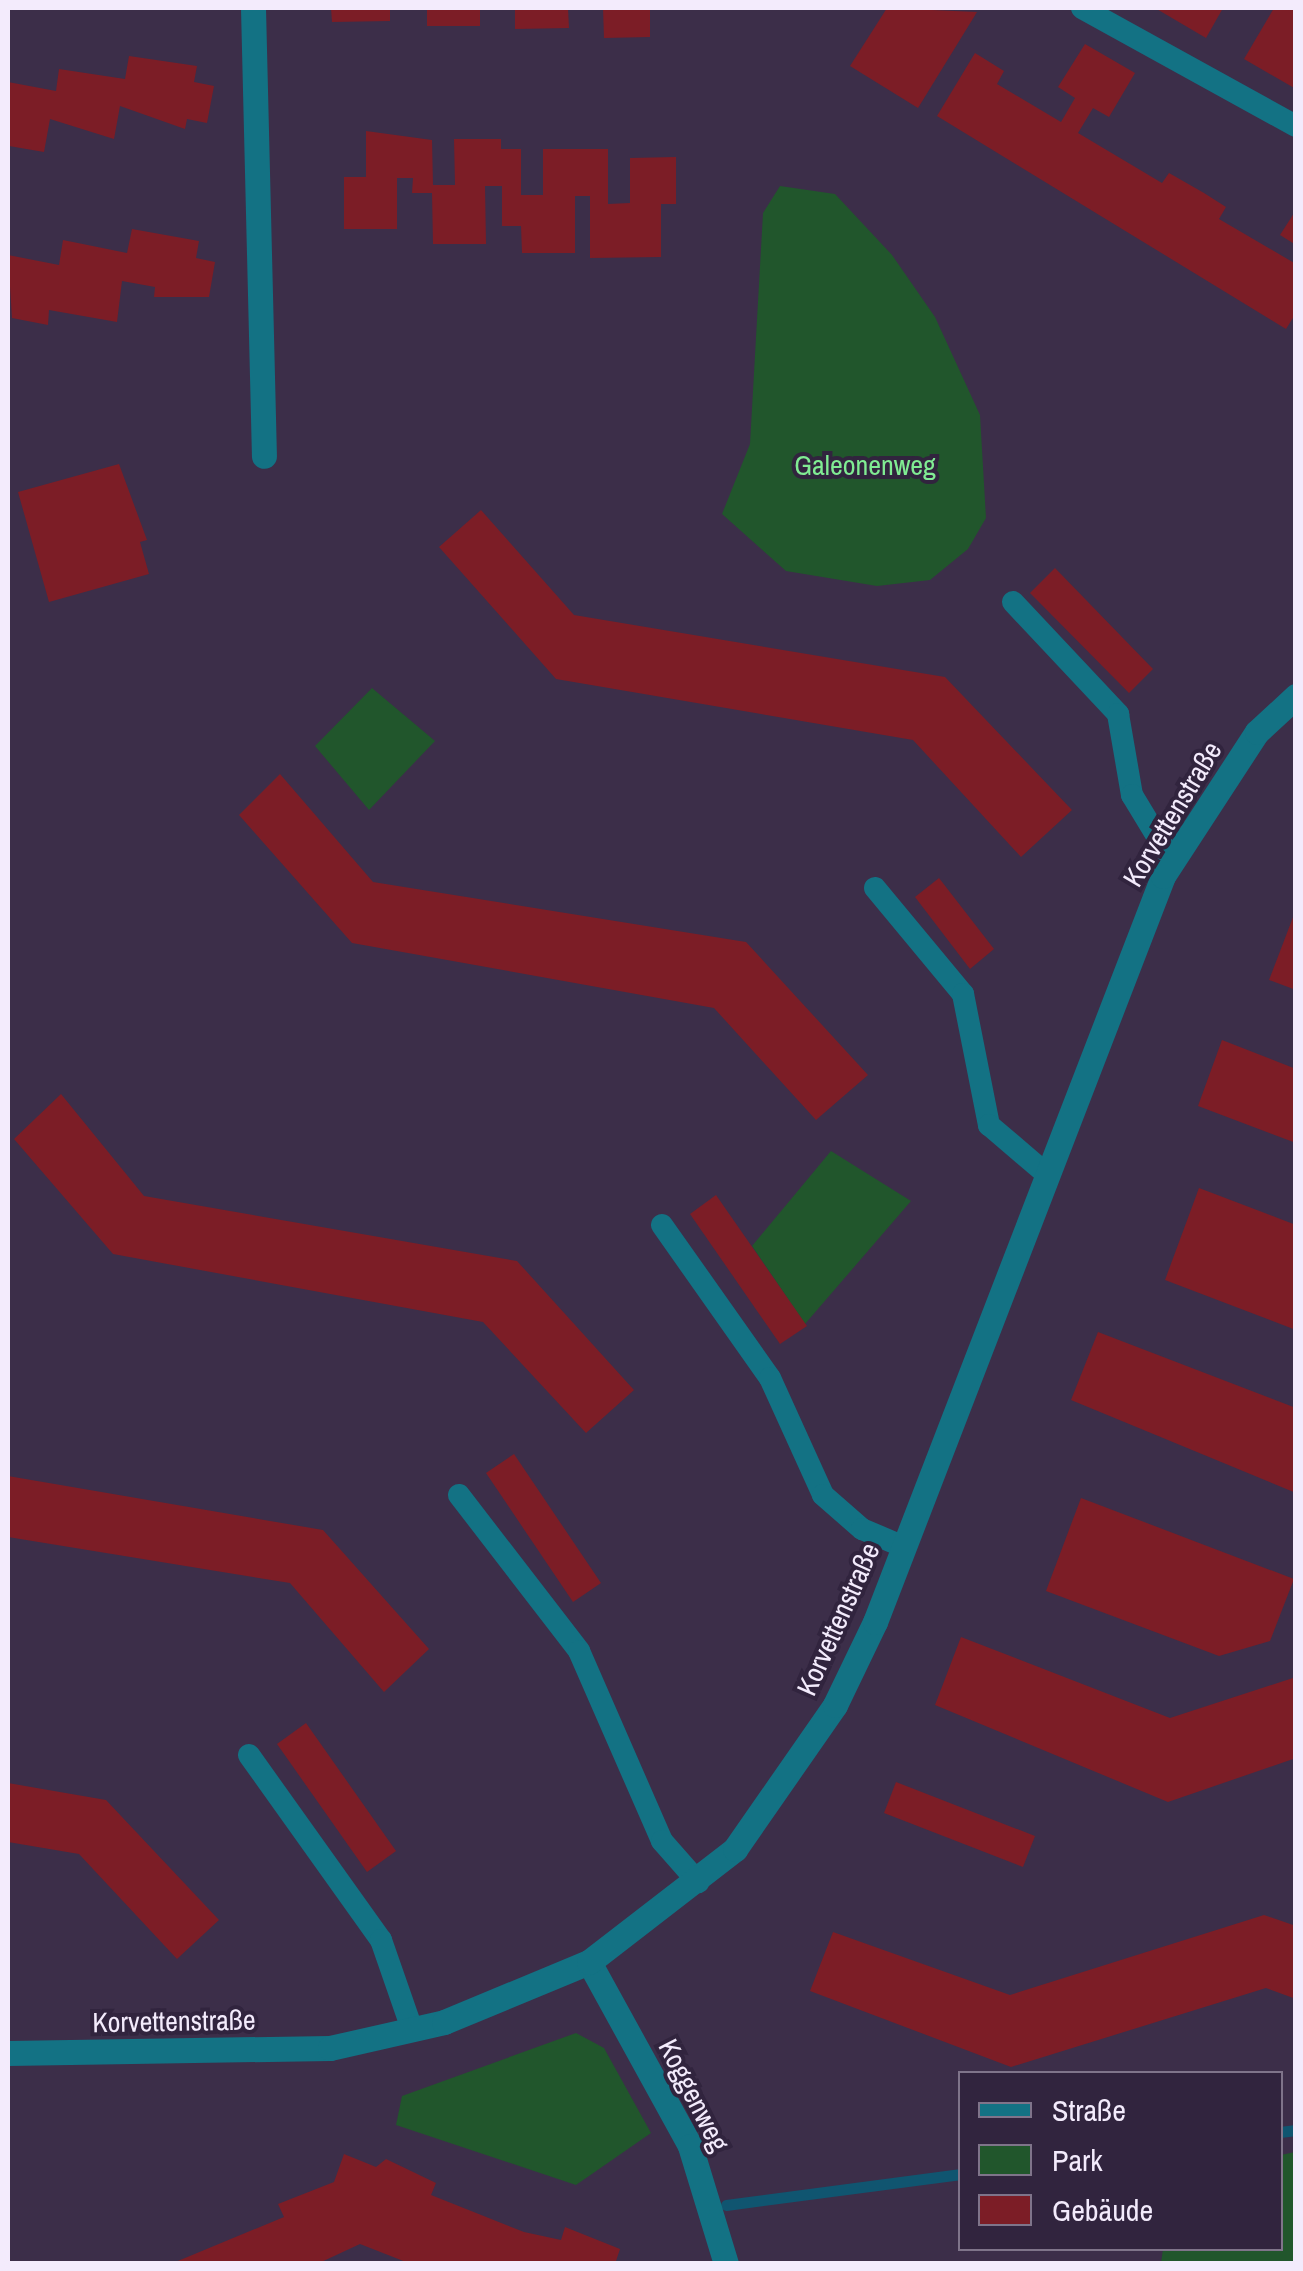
<!DOCTYPE html>
<meta charset="utf-8">
<style>
body{margin:0}
#map{position:relative;width:1303px;height:2271px;overflow:hidden;background:#3c2e49;font-family:"Archivo Narrow",sans-serif}
div>[style]{position:absolute}
.green>*{inset:0;background:#21562c}
.stream>*{height:11px;margin:-5.5px;padding:0 5.5px;transform-origin:5.5px;border-radius:5.5px;background:#105570}
.building>*{inset:0;background:#7c1d26}
.lane>*{height:22px;margin:-11px;padding:0 11px;transform-origin:11px;border-radius:11px;background:#137284}
.street>*{height:25px;margin:-12.5px;padding:0 12.5px;transform-origin:12.5px;border-radius:12.5px;background:#137284}
span{translate:-50% -50%;white-space:nowrap;text-align:center;line-height:1.15;-webkit-text-stroke:8px #31243e;paint-order:stroke}
.park-label{font-size:28px;color:#80ec93}
.street-label{font-size:28px;color:#f3ebfc}
.frame{position:absolute;inset:0;border:10px solid #f3ebfc;pointer-events:none}
.legend{position:absolute;left:958px;top:2071px;width:325px;height:180px;box-sizing:border-box;background:#31243e;border:2px solid #7f748a;margin:0;padding:12px 18px;list-style:none;font-size:30px;color:#f3ebfc}
.legend li{display:flex;align-items:center;gap:20px;height:50px}
.legend b{width:50px;border:2px solid #7f748a}
</style>
<div id="map">
<div class="green">
<i style="clip-path:polygon(780px 186px,835px 194px,892px 255px,935px 317px,980px 415px,986px 518px,968px 549px,930px 580px,877px 586px,786px 571px,722px 514px,750px 444px,763px 213px)"></i>
<i style="clip-path:polygon(372px 688px,435px 741px,369px 810px,315px 746px)"></i>
<i style="clip-path:polygon(831px 1151px,911px 1201px,805px 1324px,752px 1246px)"></i>
<i style="clip-path:polygon(576px 2033px,604px 2048px,651px 2133px,576px 2185px,396px 2125px,402px 2096px)"></i>
<i style="clip-path:polygon(1295px 2152px,1295px 2263px,1161px 2263px,1163px 2249px,1280px 2248px,1281px 2155px)"></i>
</div>
<div class="stream">
<i style="left:1280px;top:2132px;width:16px;rotate:-7deg"></i>
<i style="left:726px;top:2205px;width:237px;rotate:-7.5deg"></i>
</div>
<div class="building">
<i style="clip-path:polygon(331px 8px,390px 8px,390px 21px,332px 22px)"></i>
<i style="clip-path:polygon(427px 8px,480px 8px,480px 26px,427px 26px)"></i>
<i style="clip-path:polygon(515px 8px,568px 8px,569px 28px,515px 29px)"></i>
<i style="clip-path:polygon(603px 8px,650px 8px,650px 37px,604px 38px)"></i>
<i style="clip-path:polygon(887px 8px,977px 12px,918px 108px,850px 66px)"></i>
<i style="clip-path:polygon(1155px 8px,1223px 8px,1206px 38px)"></i>
<i style="clip-path:polygon(1274px 8px,1296px 8px,1296px 89px,1244px 59px)"></i>
<i style="clip-path:polygon(1085px 44px,1135px 73px,1109px 117px,1093px 108px,1078px 133px,1162px 183px,1169px 173px,1204px 193px,1226px 207px,1219px 219px,1296px 264px,1296px 313px,1286px 329px,937px 116px,975px 53px,1004px 71px,997px 84px,1061px 122px,1075px 98px,1058px 87px)"></i>
<i style="clip-path:polygon(129px 56px,197px 66px,194px 82px,214px 86px,207px 123px,187px 119px,185px 129px,120px 106px,114px 139px,50px 119px,44px 152px,9px 146px,8px 82px,56px 91px,59px 69px,125px 79px)"></i>
<i style="clip-path:polygon(366px 131px,432px 140px,433px 185px,455px 185px,454px 139px,501px 139px,501px 149px,521px 149px,521px 195px,543px 195px,543px 149px,608px 149px,608px 204px,630px 203px,630px 158px,676px 157px,676px 204px,661px 204px,661px 257px,590px 258px,590px 196px,575px 196px,575px 253px,522px 253px,521px 226px,502px 226px,502px 186px,485px 186px,486px 244px,433px 244px,432px 193px,412px 193px,413px 178px,397px 178px,397px 229px,344px 229px,344px 177px,366px 177px)"></i>
<i style="clip-path:polygon(1296px 210px,1296px 245px,1280px 235px)"></i>
<i style="clip-path:polygon(132px 229px,199px 241px,196px 258px,215px 262px,209px 297px,154px 297px,155px 287px,122px 281px,117px 322px,49px 310px,48px 325px,12px 318px,8px 255px,59px 265px,63px 240px,127px 253px)"></i>
<i style="clip-path:polygon(119px 464px,147px 540px,140px 542px,149px 574px,49px 602px,18px 492px)"></i>
<i style="clip-path:polygon(481px 510px,574px 615px,945px 677px,1072px 810px,1021px 857px,913px 740px,556px 679px,439px 547px)"></i>
<i style="clip-path:polygon(1055px 568px,1153px 669px,1129px 693px,1030px 593px)"></i>
<i style="clip-path:polygon(280px 774px,373px 882px,746px 942px,868px 1075px,816px 1120px,714px 1008px,352px 943px,239px 815px)"></i>
<i style="clip-path:polygon(939px 878px,994px 949px,970px 969px,915px 897px)"></i>
<i style="clip-path:polygon(1295px 912px,1296px 912px,1296px 990px,1269px 980px)"></i>
<i style="clip-path:polygon(1222px 1040px,1296px 1069px,1296px 1143px,1198px 1106px)"></i>
<i style="clip-path:polygon(61px 1094px,144px 1196px,517px 1261px,634px 1390px,586px 1433px,483px 1322px,113px 1254px,14px 1139px)"></i>
<i style="clip-path:polygon(1199px 1188px,1296px 1225px,1296px 1330px,1165px 1280px)"></i>
<i style="clip-path:polygon(716px 1195px,807px 1326px,780px 1344px,690px 1214px)"></i>
<i style="clip-path:polygon(1098px 1332px,1296px 1408px,1296px 1493px,1071px 1400px)"></i>
<i style="clip-path:polygon(514px 1454px,601px 1583px,573px 1602px,486px 1473px)"></i>
<i style="clip-path:polygon(8px 1476px,323px 1530px,429px 1649px,384px 1692px,290px 1583px,8px 1537px)"></i>
<i style="clip-path:polygon(1081px 1498px,1294px 1579px,1270px 1641px,1219px 1656px,1046px 1591px)"></i>
<i style="clip-path:polygon(961px 1637px,1170px 1718px,1296px 1677px,1296px 1758px,1168px 1802px,935px 1705px)"></i>
<i style="clip-path:polygon(306px 1723px,396px 1851px,367px 1872px,277px 1744px)"></i>
<i style="clip-path:polygon(896px 1782px,1035px 1836px,1023px 1867px,884px 1813px)"></i>
<i style="clip-path:polygon(8px 1783px,106px 1800px,219px 1920px,177px 1959px,79px 1854px,8px 1842px)"></i>
<i style="clip-path:polygon(1264px 1915px,1296px 1926px,1296px 1999px,1266px 1988px,1011px 2067px,810px 1991px,833px 1932px,1010px 1995px)"></i>
<i style="clip-path:polygon(344px 2154px,376px 2167px,386px 2159px,436px 2183px,431px 2195px,524px 2232px,561px 2240px,565px 2227px,620px 2249px,615px 2264px,411px 2264px,360px 2244px,317px 2264px,173px 2263px,284px 2217px,278px 2204px,334px 2182px)"></i>
</div>
<div class="lane">
<i style="left:1082px;top:8px;width:244px;rotate:28.9deg"></i>
<i style="left:1013px;top:602px;width:154px;rotate:46.8deg"></i>
<i style="left:1118px;top:714px;width:82px;rotate:80.2deg"></i>
<i style="left:1132px;top:795px;width:77px;rotate:58.8deg"></i>
<i style="left:875px;top:888px;width:138px;rotate:50.3deg"></i>
<i style="left:963px;top:994px;width:134px;rotate:78.8deg"></i>
<i style="left:989px;top:1125px;width:72px;rotate:40.5deg"></i>
<i style="left:662px;top:1225px;width:187px;rotate:54.8deg"></i>
<i style="left:770px;top:1378px;width:128px;rotate:65.6deg"></i>
<i style="left:823px;top:1495px;width:52px;rotate:41.1deg"></i>
<i style="left:862px;top:1529px;width:46px;rotate:23.2deg"></i>
<i style="left:459px;top:1495px;width:197px;rotate:52.4deg"></i>
<i style="left:579px;top:1651px;width:207px;rotate:66.4deg"></i>
<i style="left:662px;top:1841px;width:55px;rotate:48.7deg"></i>
<i style="left:249px;top:1755px;width:227px;rotate:54.5deg"></i>
<i style="left:381px;top:1940px;width:94px;rotate:70.8deg"></i>
</div>
<div class="street">
<i style="left:253px;top:8px;width:448px;rotate:88.6deg"></i>
<i style="left:589px;top:1962px;width:210px;rotate:61.2deg"></i>
<i style="left:690px;top:2146px;width:123px;rotate:73deg"></i>
<i style="left:8px;top:2053px;width:322px;rotate:-0.9deg"></i>
<i style="left:330px;top:2048px;width:117px;rotate:-12.8deg"></i>
<i style="left:444px;top:2022px;width:157px;rotate:-22.5deg"></i>
<i style="left:589px;top:1962px;width:185px;rotate:-37.7deg"></i>
<i style="left:735px;top:1849px;width:175px;rotate:-55.2deg"></i>
<i style="left:835px;top:1705px;width:92px;rotate:-64.3deg"></i>
<i style="left:875px;top:1622px;width:800px;rotate:-68.89deg"></i>
<i style="left:1163px;top:876px;width:172px;rotate:-56.9deg"></i>
<i style="left:1257px;top:732px;width:53px;rotate:-42.7deg"></i>
</div>
<div class="park-label">
<span style="left:865px;top:465px">Galeonenweg</span>
</div>
<div class="street-label">
<span style="left:1172px;top:814px;rotate:-59deg">Korvettenstraße</span>
<span style="left:838px;top:1619px;rotate:-66deg">Korvettenstraße</span>
<span style="left:174px;top:2021px;rotate:-1deg">Korvettenstraße</span>
<span style="left:694px;top:2095px;rotate:63deg">Koggenweg</span>
</div>
<div class="frame"></div>
<ul class="legend">
<li><b style="height:12px;background:#137284"></b>Straße</li>
<li><b style="height:28px;background:#21562c"></b>Park</li>
<li><b style="height:28px;background:#7c1d26"></b>Gebäude</li>
</ul>
</div>
